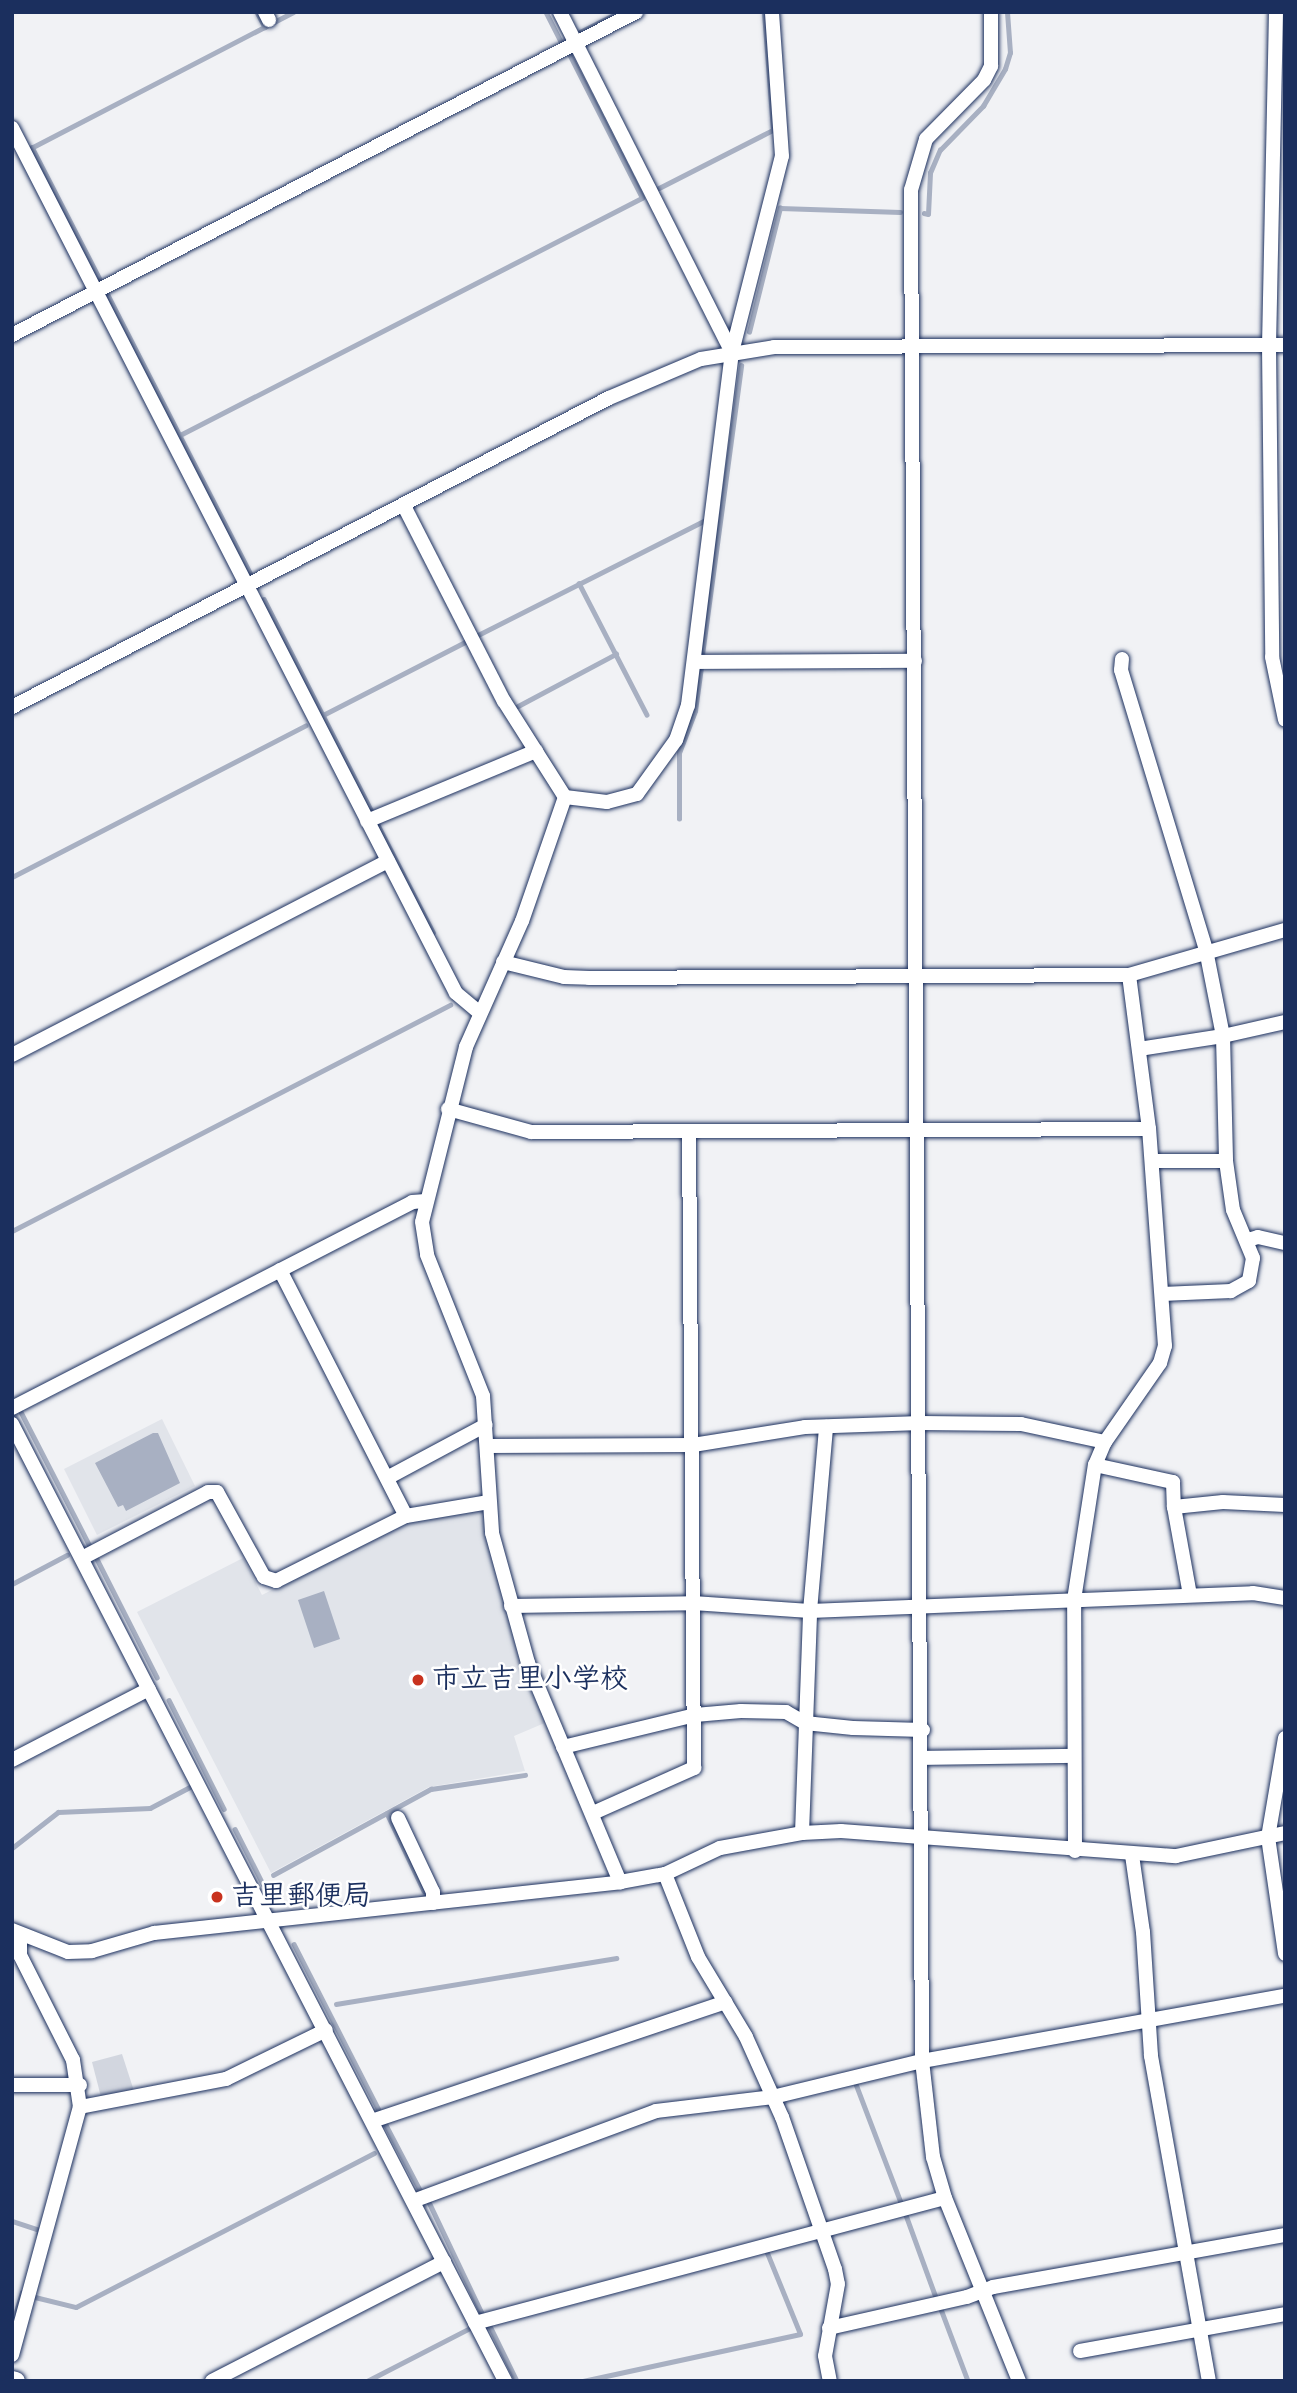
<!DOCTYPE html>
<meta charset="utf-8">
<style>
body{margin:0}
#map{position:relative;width:1297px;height:2393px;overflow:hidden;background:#f1f2f5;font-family:Mynerve,"Klee One",sans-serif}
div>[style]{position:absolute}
.built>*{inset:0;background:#e1e4ea}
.green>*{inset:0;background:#d2d6df}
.water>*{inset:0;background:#a8b0c2}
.stream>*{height:4.5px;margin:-2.25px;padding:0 2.25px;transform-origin:2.25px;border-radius:2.25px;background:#a8b0c2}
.roads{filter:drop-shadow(0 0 2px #1b2f5e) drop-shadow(0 0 2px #1b2f5e)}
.minor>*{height:14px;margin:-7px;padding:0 7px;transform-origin:7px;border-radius:7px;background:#fff}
.major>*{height:18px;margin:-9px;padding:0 9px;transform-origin:9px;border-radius:9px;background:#fff}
.dots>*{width:19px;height:19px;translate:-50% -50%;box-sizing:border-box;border:4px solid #fff;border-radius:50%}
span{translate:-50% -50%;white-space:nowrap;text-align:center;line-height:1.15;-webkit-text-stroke:5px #fff;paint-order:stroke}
.poi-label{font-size:28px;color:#1b2f5e;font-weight:700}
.left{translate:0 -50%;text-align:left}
.frame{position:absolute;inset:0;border:14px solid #1b2f5e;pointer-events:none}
</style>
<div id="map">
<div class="built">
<i style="clip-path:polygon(162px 1419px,195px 1486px,97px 1535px,64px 1469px)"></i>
<i style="clip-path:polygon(479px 1509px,487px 1515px,547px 1722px,514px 1736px,525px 1771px,429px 1787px,271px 1873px,137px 1612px,243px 1558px,262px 1595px,416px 1517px)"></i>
</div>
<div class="green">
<i style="clip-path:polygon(122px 2054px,134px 2091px,101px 2097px,92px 2062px)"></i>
</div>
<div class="water">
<i style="clip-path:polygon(153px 1433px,158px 1433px,180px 1483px,126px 1511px,123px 1505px,118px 1507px,95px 1463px)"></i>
<i style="clip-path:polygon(324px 1591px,340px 1639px,314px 1648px,298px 1600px)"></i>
</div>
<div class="stream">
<i style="left:257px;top:12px;width:17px;rotate:62deg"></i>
<i style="left:546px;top:12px;width:34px;rotate:63deg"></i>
<i style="left:580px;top:32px;width:45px;rotate:-26.6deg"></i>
<i style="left:32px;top:147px;width:151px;rotate:62.8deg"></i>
<i style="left:31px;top:148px;width:295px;rotate:-27.4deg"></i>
<i style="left:659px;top:188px;width:128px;rotate:-27deg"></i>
<i style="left:773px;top:130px;width:118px;rotate:-94.4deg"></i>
<i style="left:924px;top:213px;width:4px;rotate:14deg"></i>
<i style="left:928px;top:214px;width:41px;rotate:-87.2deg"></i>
<i style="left:930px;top:173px;width:25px;rotate:-67deg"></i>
<i style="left:940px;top:150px;width:62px;rotate:-45.7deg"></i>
<i style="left:983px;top:106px;width:43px;rotate:-59.3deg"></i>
<i style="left:1005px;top:69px;width:17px;rotate:-73deg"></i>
<i style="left:1010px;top:53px;width:41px;rotate:-94.2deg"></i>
<i style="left:108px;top:295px;width:312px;rotate:62.9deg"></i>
<i style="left:749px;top:332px;width:128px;rotate:-76deg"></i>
<i style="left:780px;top:208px;width:120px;rotate:1.9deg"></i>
<i style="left:180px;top:435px;width:519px;rotate:-27.16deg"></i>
<i style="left:642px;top:198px;width:161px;rotate:-116.9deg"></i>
<i style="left:579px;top:583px;width:148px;rotate:62.7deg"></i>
<i style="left:264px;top:599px;width:239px;rotate:63.1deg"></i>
<i style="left:478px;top:635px;width:255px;rotate:-26.8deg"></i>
<i style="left:702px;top:655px;width:292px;rotate:-82.3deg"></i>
<i style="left:518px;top:706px;width:111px;rotate:-28deg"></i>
<i style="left:323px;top:715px;width:162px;rotate:-27.2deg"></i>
<i style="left:679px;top:819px;width:66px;rotate:-90deg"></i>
<i style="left:679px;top:753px;width:45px;rotate:-69.1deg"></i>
<i style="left:695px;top:711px;width:44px;rotate:-82.2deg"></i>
<i style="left:377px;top:823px;width:123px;rotate:62.8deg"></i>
<i style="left:12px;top:877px;width:330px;rotate:-27.3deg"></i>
<i style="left:12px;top:1231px;width:493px;rotate:-27.3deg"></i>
<i style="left:20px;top:1410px;width:151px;rotate:62.8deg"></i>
<i style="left:96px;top:1557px;width:135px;rotate:63.1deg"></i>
<i style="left:12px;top:1584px;width:62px;rotate:-27.8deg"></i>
<i style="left:169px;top:1700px;width:122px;rotate:63.2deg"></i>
<i style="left:387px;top:1813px;width:86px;rotate:64.6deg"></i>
<i style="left:235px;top:1829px;width:62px;rotate:63deg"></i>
<i style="left:12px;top:1848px;width:58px;rotate:-38deg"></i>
<i style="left:58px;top:1812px;width:92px;rotate:-2.5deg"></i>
<i style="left:150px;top:1808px;width:45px;rotate:-27.7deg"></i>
<i style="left:273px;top:1875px;width:180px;rotate:-28.6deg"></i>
<i style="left:431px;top:1789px;width:95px;rotate:-8.5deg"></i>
<i style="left:294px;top:1944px;width:186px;rotate:62.9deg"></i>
<i style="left:336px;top:2004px;width:284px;rotate:-9.3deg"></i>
<i style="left:856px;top:2084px;width:129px;rotate:69.2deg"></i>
<i style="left:385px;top:2123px;width:76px;rotate:62.4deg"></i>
<i style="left:428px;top:2200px;width:125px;rotate:64.5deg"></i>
<i style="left:906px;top:2215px;width:90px;rotate:70deg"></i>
<i style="left:12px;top:2221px;width:29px;rotate:18deg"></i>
<i style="left:40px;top:2230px;width:4px;rotate:104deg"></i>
<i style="left:35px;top:2297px;width:42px;rotate:13.7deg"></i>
<i style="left:76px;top:2307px;width:335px;rotate:-27.3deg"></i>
<i style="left:941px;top:2309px;width:77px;rotate:69.4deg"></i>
<i style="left:489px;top:2324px;width:64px;rotate:63.8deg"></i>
<i style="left:12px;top:2325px;width:34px;rotate:-73deg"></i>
<i style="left:367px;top:2381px;width:114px;rotate:-27.2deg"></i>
<i style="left:583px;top:2381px;width:222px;rotate:-12.2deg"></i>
<i style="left:800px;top:2334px;width:87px;rotate:-112.2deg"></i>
</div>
<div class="roads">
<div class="minor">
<i style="left:265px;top:12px;width:9px;rotate:63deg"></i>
<i style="left:560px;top:12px;width:381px;rotate:63.2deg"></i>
<i style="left:1276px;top:12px;width:333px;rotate:91.2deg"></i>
<i style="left:1269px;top:345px;width:312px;rotate:89.4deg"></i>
<i style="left:1272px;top:657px;width:64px;rotate:78.3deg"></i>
<i style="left:12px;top:128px;width:972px;rotate:62.83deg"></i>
<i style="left:456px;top:993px;width:31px;rotate:40deg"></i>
<i style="left:12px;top:335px;width:703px;rotate:-27.37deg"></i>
<i style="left:404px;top:506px;width:219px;rotate:62.9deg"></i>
<i style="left:504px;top:701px;width:114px;rotate:57.6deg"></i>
<i style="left:565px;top:797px;width:131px;rotate:109.1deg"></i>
<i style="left:522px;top:921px;width:138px;rotate:114deg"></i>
<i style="left:466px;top:1047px;width:180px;rotate:104.1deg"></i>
<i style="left:422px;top:1222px;width:33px;rotate:81deg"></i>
<i style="left:427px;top:1255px;width:152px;rotate:68.3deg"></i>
<i style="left:483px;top:1396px;width:137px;rotate:86.2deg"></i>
<i style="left:492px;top:1533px;width:135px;rotate:74.5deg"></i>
<i style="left:528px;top:1663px;width:238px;rotate:67.2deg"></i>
<i style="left:1122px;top:659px;width:11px;rotate:95deg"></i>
<i style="left:1121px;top:670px;width:293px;rotate:73.1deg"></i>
<i style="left:1206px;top:950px;width:88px;rotate:78.8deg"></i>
<i style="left:1223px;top:1036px;width:64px;rotate:-12.7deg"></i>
<i style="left:694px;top:662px;width:221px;rotate:-0.3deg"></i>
<i style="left:12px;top:707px;width:672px;rotate:-27.37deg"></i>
<i style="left:609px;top:398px;width:100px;rotate:-23deg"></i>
<i style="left:701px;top:359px;width:74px;rotate:-9.3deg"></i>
<i style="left:774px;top:347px;width:511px;rotate:-0.22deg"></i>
<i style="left:565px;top:797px;width:42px;rotate:6.8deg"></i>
<i style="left:607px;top:802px;width:31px;rotate:-15deg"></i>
<i style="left:637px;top:794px;width:67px;rotate:-54.2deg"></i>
<i style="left:676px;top:740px;width:37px;rotate:-71deg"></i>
<i style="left:688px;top:705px;width:356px;rotate:-82.9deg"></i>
<i style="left:732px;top:352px;width:202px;rotate:-75.7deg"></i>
<i style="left:782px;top:156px;width:144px;rotate:-94deg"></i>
<i style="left:367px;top:821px;width:183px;rotate:-22.5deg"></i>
<i style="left:503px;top:962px;width:63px;rotate:13.8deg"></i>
<i style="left:564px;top:977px;width:25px;rotate:2deg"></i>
<i style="left:589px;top:978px;width:540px;rotate:-0.32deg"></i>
<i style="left:1129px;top:975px;width:162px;rotate:-16.1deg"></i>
<i style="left:1139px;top:1049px;width:85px;rotate:-8.8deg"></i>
<i style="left:1223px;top:1036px;width:125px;rotate:88.6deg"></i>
<i style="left:12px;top:1055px;width:423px;rotate:-27.3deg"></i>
<i style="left:448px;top:1109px;width:86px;rotate:15.5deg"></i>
<i style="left:531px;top:1132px;width:618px;rotate:-0.28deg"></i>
<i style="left:1152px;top:1161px;width:74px"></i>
<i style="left:1226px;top:1161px;width:49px;rotate:81.9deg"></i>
<i style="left:1233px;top:1210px;width:52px;rotate:67.4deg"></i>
<i style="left:1253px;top:1258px;width:23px;rotate:100deg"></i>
<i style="left:1249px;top:1281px;width:21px;rotate:151deg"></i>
<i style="left:1231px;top:1291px;width:69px;rotate:177.5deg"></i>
<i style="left:1248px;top:1240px;width:10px;rotate:-17deg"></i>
<i style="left:1258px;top:1237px;width:28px;rotate:13deg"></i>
<i style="left:280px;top:1270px;width:276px;rotate:62.9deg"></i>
<i style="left:12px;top:1408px;width:450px;rotate:-27.2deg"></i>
<i style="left:412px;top:1202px;width:14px;rotate:-4deg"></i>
<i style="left:12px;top:1424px;width:1077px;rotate:62.74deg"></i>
<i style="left:487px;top:1446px;width:206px;rotate:-0.3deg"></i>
<i style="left:693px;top:1445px;width:113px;rotate:-9.1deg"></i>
<i style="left:805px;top:1427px;width:116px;rotate:-2deg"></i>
<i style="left:921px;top:1423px;width:100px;rotate:0.6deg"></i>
<i style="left:1021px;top:1424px;width:86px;rotate:12.1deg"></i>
<i style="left:1095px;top:1465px;width:80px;rotate:12.3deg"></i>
<i style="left:1173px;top:1482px;width:25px;rotate:88deg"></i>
<i style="left:1174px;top:1507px;width:49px;rotate:-5.8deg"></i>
<i style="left:1223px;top:1502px;width:62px;rotate:2.8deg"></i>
<i style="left:387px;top:1478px;width:112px;rotate:-28.2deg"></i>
<i style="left:1174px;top:1507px;width:89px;rotate:79.7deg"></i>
<i style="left:82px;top:1558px;width:142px;rotate:-27.6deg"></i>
<i style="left:208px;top:1492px;width:9px"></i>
<i style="left:217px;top:1492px;width:97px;rotate:61.1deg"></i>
<i style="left:264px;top:1577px;width:13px;rotate:18deg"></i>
<i style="left:276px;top:1581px;width:145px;rotate:-26.6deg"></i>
<i style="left:406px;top:1516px;width:84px;rotate:-9.6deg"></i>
<i style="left:511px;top:1606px;width:182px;rotate:-0.9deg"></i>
<i style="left:693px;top:1603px;width:117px;rotate:3.9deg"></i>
<i style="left:810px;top:1611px;width:443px;rotate:-2.3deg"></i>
<i style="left:1253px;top:1593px;width:32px;rotate:9deg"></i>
<i style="left:1285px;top:1738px;width:100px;rotate:99.7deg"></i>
<i style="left:1268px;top:1837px;width:118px;rotate:81.7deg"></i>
<i style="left:563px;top:1747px;width:136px;rotate:-13.6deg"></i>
<i style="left:695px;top:1715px;width:46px;rotate:-5deg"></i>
<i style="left:741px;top:1711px;width:45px;rotate:1.3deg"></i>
<i style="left:786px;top:1712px;width:22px;rotate:30deg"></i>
<i style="left:805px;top:1723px;width:48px;rotate:5.9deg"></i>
<i style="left:853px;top:1728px;width:70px;rotate:1.6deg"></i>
<i style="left:923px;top:1758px;width:150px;rotate:-0.8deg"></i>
<i style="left:12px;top:1760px;width:154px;rotate:-27.4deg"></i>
<i style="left:593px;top:1813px;width:111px;rotate:-24deg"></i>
<i style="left:694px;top:1768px;width:636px;rotate:-90.45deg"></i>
<i style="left:398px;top:1818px;width:82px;rotate:64.7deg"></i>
<i style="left:433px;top:1892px;width:11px;rotate:90deg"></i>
<i style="left:802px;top:1833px;width:222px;rotate:-87.9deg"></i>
<i style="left:810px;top:1611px;width:185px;rotate:-85deg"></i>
<i style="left:1075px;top:1851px;width:251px;rotate:-90.2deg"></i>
<i style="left:1074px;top:1600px;width:137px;rotate:-81.2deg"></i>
<i style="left:1095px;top:1465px;width:25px;rotate:-67deg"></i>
<i style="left:1105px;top:1442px;width:96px;rotate:-55.2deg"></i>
<i style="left:1160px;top:1363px;width:18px;rotate:-74deg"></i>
<i style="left:1165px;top:1346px;width:218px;rotate:-94.2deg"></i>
<i style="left:1149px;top:1129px;width:155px;rotate:-97.4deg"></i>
<i style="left:1132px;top:1855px;width:78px;rotate:81.9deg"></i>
<i style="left:1143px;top:1932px;width:124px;rotate:86.3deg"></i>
<i style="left:1151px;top:2056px;width:330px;rotate:79.9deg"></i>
<i style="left:665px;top:1874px;width:89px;rotate:68.3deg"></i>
<i style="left:698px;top:1957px;width:93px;rotate:59deg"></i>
<i style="left:746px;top:2037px;width:88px;rotate:65.8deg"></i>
<i style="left:782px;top:2117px;width:161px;rotate:70.8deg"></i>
<i style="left:835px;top:2269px;width:15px;rotate:79deg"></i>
<i style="left:838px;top:2284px;width:73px;rotate:100.2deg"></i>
<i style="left:825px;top:2356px;width:25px;rotate:79deg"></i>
<i style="left:12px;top:1930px;width:60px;rotate:21.4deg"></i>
<i style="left:68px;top:1952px;width:24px;rotate:-2deg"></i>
<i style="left:92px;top:1951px;width:65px;rotate:-16.2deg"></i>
<i style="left:154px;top:1933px;width:469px;rotate:-6.2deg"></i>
<i style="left:620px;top:1882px;width:46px;rotate:-10.1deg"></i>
<i style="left:665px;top:1874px;width:61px;rotate:-25.3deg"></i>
<i style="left:720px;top:1848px;width:83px;rotate:-10.4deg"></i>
<i style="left:802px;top:1833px;width:39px;rotate:-3deg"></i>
<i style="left:841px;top:1831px;width:336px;rotate:4.3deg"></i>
<i style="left:1176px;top:1856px;width:111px;rotate:-11.9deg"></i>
<i style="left:12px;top:2085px;width:68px"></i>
<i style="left:80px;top:2107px;width:149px;rotate:-10.9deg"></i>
<i style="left:226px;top:2079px;width:111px;rotate:-26.1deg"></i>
<i style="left:372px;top:2121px;width:373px;rotate:-18.6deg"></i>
<i style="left:413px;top:2201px;width:259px;rotate:-20.3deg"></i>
<i style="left:656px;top:2111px;width:118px;rotate:-6.8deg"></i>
<i style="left:773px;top:2097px;width:153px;rotate:-13.6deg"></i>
<i style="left:922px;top:2061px;width:1871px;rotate:-90.34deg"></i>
<i style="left:911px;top:190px;width:53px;rotate:-73.6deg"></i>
<i style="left:926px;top:139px;width:83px;rotate:-45.5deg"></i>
<i style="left:984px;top:80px;width:16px;rotate:-63deg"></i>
<i style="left:991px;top:66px;width:54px;rotate:-90deg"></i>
<i style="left:475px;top:2323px;width:486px;rotate:-14.9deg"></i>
<i style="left:829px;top:2328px;width:141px;rotate:-12.7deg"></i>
<i style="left:967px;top:2297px;width:28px;rotate:-21deg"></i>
<i style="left:993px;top:2287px;width:297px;rotate:-10.1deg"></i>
<i style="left:1080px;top:2351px;width:208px;rotate:-10.2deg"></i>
<i style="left:12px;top:2355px;width:257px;rotate:-74.7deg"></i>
<i style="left:80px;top:2107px;width:48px;rotate:-98.5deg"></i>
<i style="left:73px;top:2060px;width:118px;rotate:-116.8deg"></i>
<i style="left:20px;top:1955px;width:20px;rotate:-90deg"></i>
<i style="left:212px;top:2381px;width:261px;rotate:-27.2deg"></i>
<i style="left:1019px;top:2381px;width:197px;rotate:-112deg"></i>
<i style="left:945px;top:2198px;width:43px;rotate:-106.3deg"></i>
<i style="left:933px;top:2157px;width:97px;rotate:-96.5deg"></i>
<i style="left:922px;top:2061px;width:369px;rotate:-10.2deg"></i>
</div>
<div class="major">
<i style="left:12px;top:2380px;width:4px;rotate:14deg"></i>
</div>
</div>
<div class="dots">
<i style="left:418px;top:1680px;background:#c8321e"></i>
<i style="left:217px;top:1897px;background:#c8321e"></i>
</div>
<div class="poi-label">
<span class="left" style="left:432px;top:1680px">市立吉里小学校</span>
<span class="left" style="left:231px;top:1897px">吉里郵便局</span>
</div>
<div class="frame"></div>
</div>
